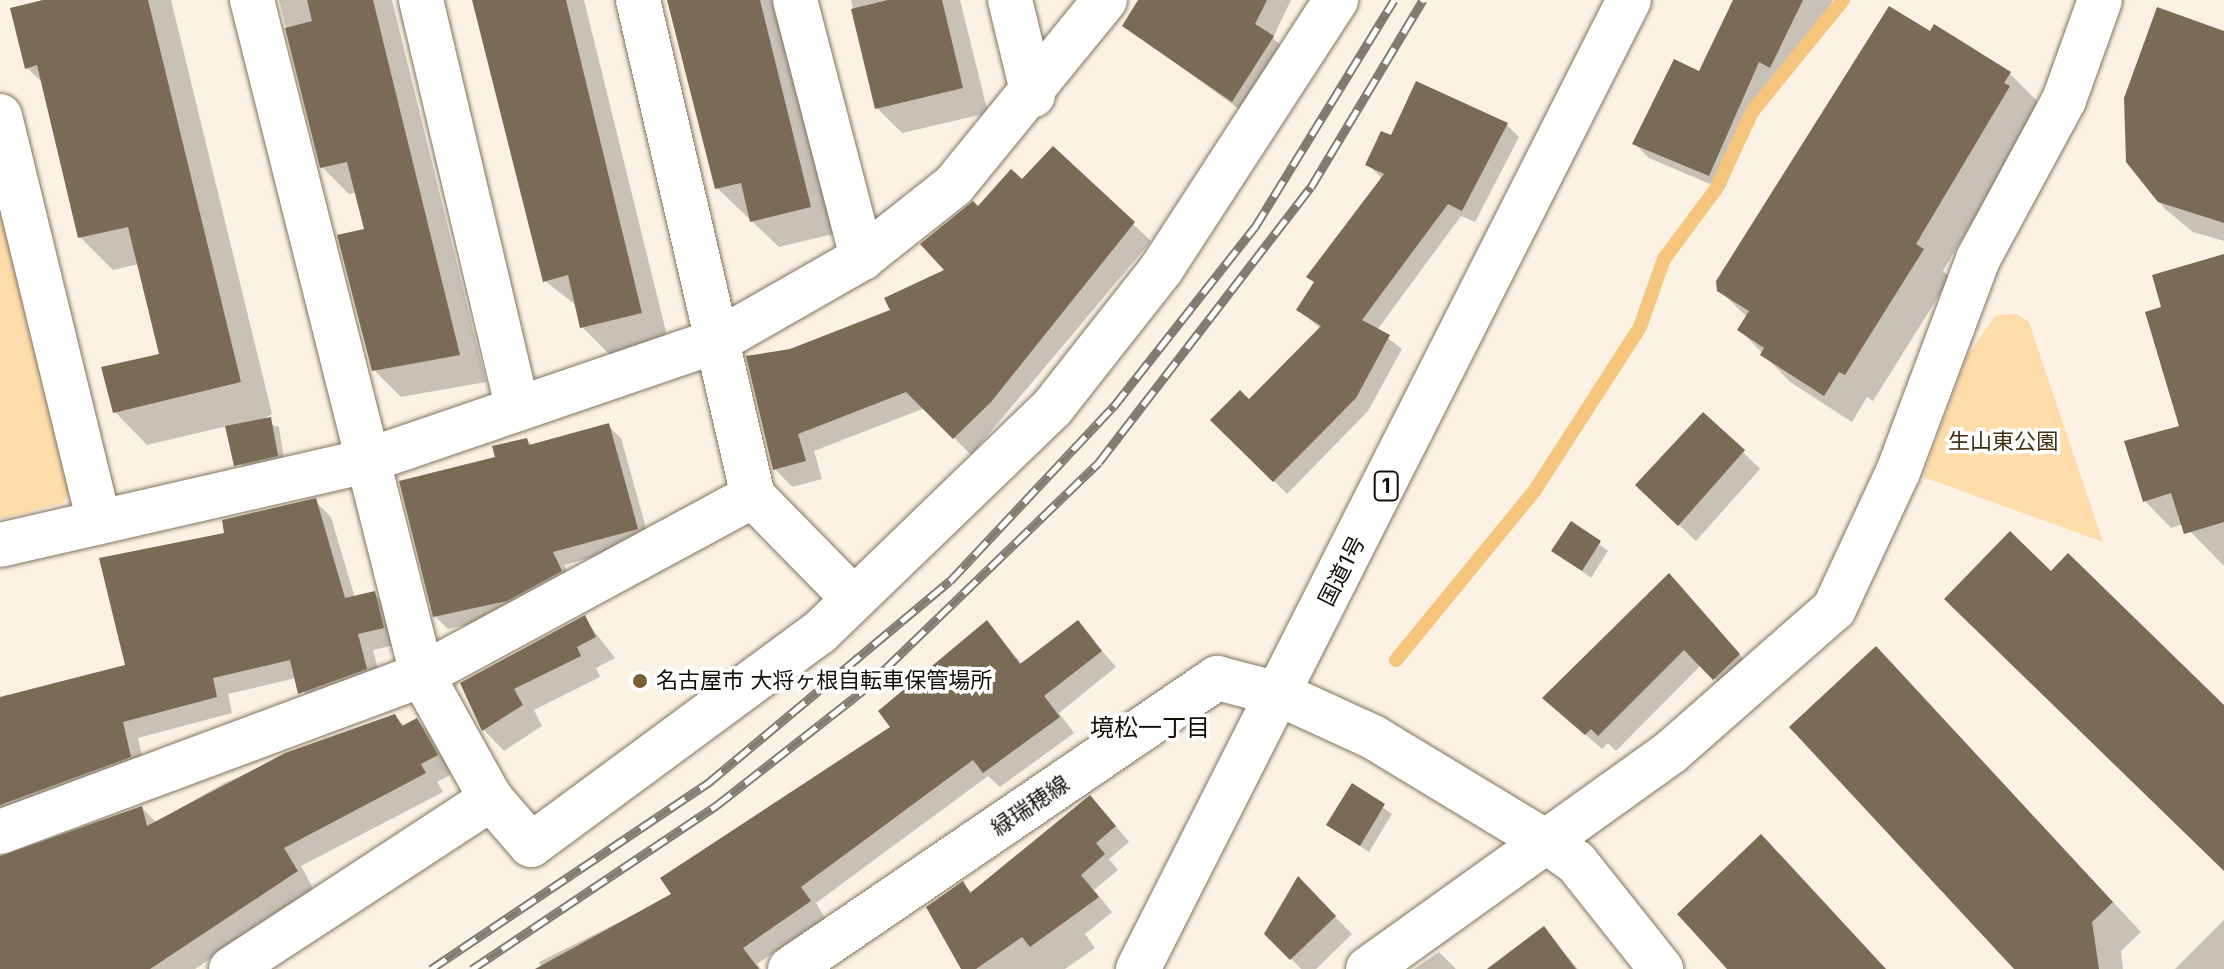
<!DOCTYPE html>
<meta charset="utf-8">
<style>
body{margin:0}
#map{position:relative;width:2224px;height:969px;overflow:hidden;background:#fcf2e4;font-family:Inter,"Noto Sans JP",sans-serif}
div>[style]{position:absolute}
.green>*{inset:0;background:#feddab}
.shadow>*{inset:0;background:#0003}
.stream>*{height:14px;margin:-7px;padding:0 7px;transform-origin:7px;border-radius:7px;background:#f5c57d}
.building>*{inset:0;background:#796b56}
.roads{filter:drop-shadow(0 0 2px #82735e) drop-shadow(0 0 2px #82735e)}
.street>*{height:44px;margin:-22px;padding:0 22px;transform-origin:22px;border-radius:22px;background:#fff}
.secondary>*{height:44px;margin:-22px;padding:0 22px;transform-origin:22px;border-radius:22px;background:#fff}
.highway>*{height:44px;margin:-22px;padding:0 22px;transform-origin:22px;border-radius:22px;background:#fff}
.rail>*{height:9px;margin-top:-4.5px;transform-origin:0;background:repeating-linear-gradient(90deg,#fff 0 18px,#837b71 0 36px);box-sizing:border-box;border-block:2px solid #837b71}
.dots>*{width:22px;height:22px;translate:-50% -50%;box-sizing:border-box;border:4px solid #fff;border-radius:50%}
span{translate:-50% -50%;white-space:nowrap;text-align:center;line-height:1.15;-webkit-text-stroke:7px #fff;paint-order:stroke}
.shield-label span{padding:2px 6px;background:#fff;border:2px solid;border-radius:6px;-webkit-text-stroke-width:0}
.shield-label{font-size:20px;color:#140e07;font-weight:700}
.park-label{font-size:22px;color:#422f0f}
.street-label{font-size:22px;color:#140e07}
.poi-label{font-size:22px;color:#140e07}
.left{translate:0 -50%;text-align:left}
.neighbourhood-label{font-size:24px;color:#140e07}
</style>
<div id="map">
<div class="green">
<i style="clip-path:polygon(0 171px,76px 482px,63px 503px,0 519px)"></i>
<i style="clip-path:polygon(2017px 314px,2029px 322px,2103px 542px,1923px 477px,1968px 354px,1996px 315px)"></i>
</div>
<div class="shadow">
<i style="clip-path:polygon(52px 0,171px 0,272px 414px,260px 421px,279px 427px,285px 464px,244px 473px,227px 426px,147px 445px,115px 412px,161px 355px,139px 264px,113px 270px,80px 237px,44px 84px,27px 68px)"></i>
<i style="clip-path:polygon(279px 0,392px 0,486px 382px,401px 397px,374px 370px,366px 230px,357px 192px,349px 194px,322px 167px)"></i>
<i style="clip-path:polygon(474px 0,584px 0,668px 340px,609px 354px,582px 327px,577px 306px,545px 281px)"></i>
<i style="clip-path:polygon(670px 0,779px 0,837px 233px,779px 247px,717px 188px)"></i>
<i style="clip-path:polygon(851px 0,960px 0,988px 113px,902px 133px,877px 108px)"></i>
<i style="clip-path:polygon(1141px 0,1291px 0,1273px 38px,1290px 55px,1250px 117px,1124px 26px)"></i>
<i style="clip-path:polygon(1735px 0,1833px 0,1785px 81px,1774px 76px,1724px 190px,1649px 158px,1635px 144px,1700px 74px)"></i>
<i style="clip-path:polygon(2224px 33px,2224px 241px,2193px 232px,2165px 209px,2128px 162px)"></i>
<i style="clip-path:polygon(1930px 34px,2010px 74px,2037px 101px,2036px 115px,1943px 271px,1950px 278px,1873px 401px,1867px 397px,1852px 422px,1790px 382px,1740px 330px,1748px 318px,1719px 290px)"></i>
<i style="clip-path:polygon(1507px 125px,1519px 137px,1475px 222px,1461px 216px,1377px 330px,1402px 349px,1368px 411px,1287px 494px,1213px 420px,1249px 402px,1321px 329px,1299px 310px,1383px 179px,1368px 165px,1392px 138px)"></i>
<i style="clip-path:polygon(978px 209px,1133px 224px,1151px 241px,971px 455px,925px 408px,814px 451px,822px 479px,792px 487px,775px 469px,791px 351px,892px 311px,948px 271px)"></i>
<i style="clip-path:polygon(2224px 256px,2224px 566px,2183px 524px,2171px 528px,2145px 501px,2182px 427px,2164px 308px)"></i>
<i style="clip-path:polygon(608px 426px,621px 438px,650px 542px,564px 565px,574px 584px,520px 613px,448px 629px,435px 616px,497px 458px,527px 440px,533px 446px)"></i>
<i style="clip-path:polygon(1743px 452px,1760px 469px,1696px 541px,1655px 502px)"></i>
<i style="clip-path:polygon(315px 501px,331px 517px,355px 598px,374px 593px,391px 610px,399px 644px,373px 650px,382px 685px,316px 710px,296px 678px,228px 694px,232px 713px,138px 738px,146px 773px,0 824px,0 699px,127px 667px,227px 534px)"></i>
<i style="clip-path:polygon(1572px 524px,1608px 551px,1591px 578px,1554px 550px)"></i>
<i style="clip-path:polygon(1669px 576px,1754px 671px,1731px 694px,1701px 665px,1616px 751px,1608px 743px,1602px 749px,1561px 713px)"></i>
<i style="clip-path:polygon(584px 618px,615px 658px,596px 668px,600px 677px,534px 710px,542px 726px,504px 751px,484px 730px,463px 684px)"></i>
<i style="clip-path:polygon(987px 623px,1023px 665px,1078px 623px,1116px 667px,1059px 713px,1074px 733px,1000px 787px,988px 776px,816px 903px,825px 918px,757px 964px,761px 969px,542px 969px,539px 962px,674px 895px,892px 727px)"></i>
<i style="clip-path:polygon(1905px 678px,2141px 932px,2121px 951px,2123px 969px,2017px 969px)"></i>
<i style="clip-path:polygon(395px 716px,405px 727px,417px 720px,434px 738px,454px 773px,437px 782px,443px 792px,301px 866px,314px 890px,195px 969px,7px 969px,0 957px,0 858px,142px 808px,156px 822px,224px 783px)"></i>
<i style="clip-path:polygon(1353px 786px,1392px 814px,1369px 852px,1328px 824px)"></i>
<i style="clip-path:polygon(1104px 812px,1129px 842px,1109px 859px,1118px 870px,1094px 890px,1112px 912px,1085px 934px,1095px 948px,1065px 969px,965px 969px,963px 884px,973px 893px)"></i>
<i style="clip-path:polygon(1298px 879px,1352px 934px,1316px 969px,1301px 969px,1267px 933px)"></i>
<i style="clip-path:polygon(2224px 920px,2224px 969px,2175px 969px)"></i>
<i style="clip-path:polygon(1543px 929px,1578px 969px,1490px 969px)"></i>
<i style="clip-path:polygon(1439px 952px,1456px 969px,1414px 969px)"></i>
</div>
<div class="stream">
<i style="left:1396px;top:660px;width:220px;rotate:-50.7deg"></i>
<i style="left:1535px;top:490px;width:194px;rotate:-57.2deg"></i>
<i style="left:1640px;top:327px;width:72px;rotate:-70.6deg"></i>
<i style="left:1664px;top:259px;width:87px;rotate:-53.4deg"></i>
<i style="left:1716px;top:189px;width:85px;rotate:-64.9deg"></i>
<i style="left:1752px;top:112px;width:144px;rotate:-50.9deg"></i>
</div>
<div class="building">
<i style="clip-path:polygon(43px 0,148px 0,241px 382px,113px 413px,101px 367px,159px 354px,128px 227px,78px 238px,37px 65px,25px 69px,10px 8px)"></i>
<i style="clip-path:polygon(307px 0,373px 0,460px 355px,372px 371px,337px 235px,364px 229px,347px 162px,320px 168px,285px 28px,312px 21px)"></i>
<i style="clip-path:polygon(472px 0,566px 0,642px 313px,580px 328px,568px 275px,543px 282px)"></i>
<i style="clip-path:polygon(667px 0,760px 0,811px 207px,750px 222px,741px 183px,715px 189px)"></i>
<i style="clip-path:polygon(888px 0,942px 0,963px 88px,875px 109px,851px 9px)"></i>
<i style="clip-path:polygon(1138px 0,1267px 0,1255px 24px,1274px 36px,1232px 102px,1122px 26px)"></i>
<i style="clip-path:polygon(1733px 0,1803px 0,1770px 68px,1759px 62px,1709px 176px,1632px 144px,1674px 59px,1699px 71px)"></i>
<i style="clip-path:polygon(1889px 6px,1930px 31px,1934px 24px,2011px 72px,2004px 83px,2010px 86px,1916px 244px,1924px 249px,1845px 375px,1839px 372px,1824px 396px,1760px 355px,1764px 348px,1737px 330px,1749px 311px,1717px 291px,1716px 281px)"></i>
<i style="clip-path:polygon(2157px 7px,2224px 31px,2224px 223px,2158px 202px,2126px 162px,2124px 98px)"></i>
<i style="clip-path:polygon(1416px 81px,1508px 123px,1462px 211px,1448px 204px,1362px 320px,1390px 335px,1356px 398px,1273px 482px,1210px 420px,1240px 390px,1249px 399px,1321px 326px,1296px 310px,1314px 282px,1306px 277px,1384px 174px,1365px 165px,1381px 131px,1391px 135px)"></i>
<i style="clip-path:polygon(1053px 146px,1135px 222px,991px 402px,953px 439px,906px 392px,798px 434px,806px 461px,773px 470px,746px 356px,790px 349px,890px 310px,884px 298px,944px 270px,920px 244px,973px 201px,978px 206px,1011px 169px,1022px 179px)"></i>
<i style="clip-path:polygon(2224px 254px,2224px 522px,2184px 534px,2171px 493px,2143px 502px,2124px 441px,2179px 426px,2145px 312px,2161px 307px,2152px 275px)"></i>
<i style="clip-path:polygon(1703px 412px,1745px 450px,1678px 526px,1635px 485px)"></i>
<i style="clip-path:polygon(271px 417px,278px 456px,234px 466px,225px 426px)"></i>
<i style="clip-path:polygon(609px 423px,638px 529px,553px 552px,562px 571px,507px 601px,433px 617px,399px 481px,495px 457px,492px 446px,527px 438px,529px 445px)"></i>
<i style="clip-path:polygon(316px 498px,345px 598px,375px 591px,384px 628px,358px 634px,367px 669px,298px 694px,290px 660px,213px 678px,217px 697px,123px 722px,131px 757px,0 805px,0 697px,125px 665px,99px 558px,224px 533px,222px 520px)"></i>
<i style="clip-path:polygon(1571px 521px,1601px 541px,1582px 571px,1551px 551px)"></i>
<i style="clip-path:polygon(2010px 531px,2051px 571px,2068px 553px,2224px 705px,2224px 871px,1944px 599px)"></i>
<i style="clip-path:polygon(1669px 573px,1740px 654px,1713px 680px,1684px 650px,1598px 736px,1591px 729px,1585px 735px,1542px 698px)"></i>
<i style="clip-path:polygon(585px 615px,596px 637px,577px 647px,581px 656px,514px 689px,523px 705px,482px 731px,460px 683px)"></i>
<i style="clip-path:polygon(987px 620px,1020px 664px,1078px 620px,1102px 651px,1044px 696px,1060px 717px,983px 773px,973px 760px,801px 887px,811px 901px,743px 948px,759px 969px,535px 969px,671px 894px,660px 878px,890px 727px,878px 711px)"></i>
<i style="clip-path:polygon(1876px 646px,2113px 902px,2092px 922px,2099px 969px,2014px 969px,1789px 727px)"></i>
<i style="clip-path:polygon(395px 714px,402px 726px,417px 718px,438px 755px,421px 764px,426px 773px,284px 848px,298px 871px,150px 969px,0 969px,0 856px,142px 806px,147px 826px,285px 753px)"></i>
<i style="clip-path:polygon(1352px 783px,1385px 804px,1360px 846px,1326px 825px)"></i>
<i style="clip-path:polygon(1090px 795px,1116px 826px,1096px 843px,1105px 854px,1081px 875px,1099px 897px,1030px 947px,1022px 937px,976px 969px,961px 969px,926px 907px,963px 881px,970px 893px)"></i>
<i style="clip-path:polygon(1761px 834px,1886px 969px,1727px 969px,1709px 949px,1677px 914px)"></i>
<i style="clip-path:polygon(1298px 876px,1336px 916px,1290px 960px,1264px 934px)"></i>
<i style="clip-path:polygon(1544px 926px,1576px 969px,1487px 969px)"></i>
</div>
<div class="roads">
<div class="street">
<i style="left:252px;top:0;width:696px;rotate:75.86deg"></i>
<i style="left:422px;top:675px;width:142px;rotate:60.9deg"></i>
<i style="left:491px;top:799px;width:61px;rotate:49deg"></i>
<i style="left:531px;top:845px;width:358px;rotate:-36.4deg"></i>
<i style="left:819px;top:633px;width:324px;rotate:-44deg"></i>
<i style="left:1052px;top:408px;width:178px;rotate:-51.8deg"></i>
<i style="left:1162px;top:268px;width:320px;rotate:-57deg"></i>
<i style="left:421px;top:0;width:420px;rotate:76.7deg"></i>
<i style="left:638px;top:0;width:509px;rotate:76.95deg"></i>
<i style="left:753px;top:496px;width:143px;rotate:45.6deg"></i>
<i style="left:795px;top:0;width:267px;rotate:75.4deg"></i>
<i style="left:1010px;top:0;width:98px;rotate:76.4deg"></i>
<i style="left:0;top:116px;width:418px;rotate:76.3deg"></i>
<i style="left:0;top:545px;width:372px;rotate:-12.9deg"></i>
<i style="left:363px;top:462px;width:376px;rotate:-18.9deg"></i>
<i style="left:719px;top:340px;width:165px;rotate:-29.8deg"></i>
<i style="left:862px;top:258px;width:117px;rotate:-38.4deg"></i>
<i style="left:954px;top:185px;width:239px;rotate:-50.8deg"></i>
<i style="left:1279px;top:694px;width:103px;rotate:24.6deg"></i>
<i style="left:1373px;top:737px;width:207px;rotate:31.2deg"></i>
<i style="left:1550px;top:844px;width:32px;rotate:35deg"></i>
<i style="left:1576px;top:862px;width:137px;rotate:51.5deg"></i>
<i style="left:0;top:832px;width:450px;rotate:-20.4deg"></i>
<i style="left:422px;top:675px;width:376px;rotate:-28.4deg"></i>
<i style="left:1368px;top:969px;width:373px;rotate:-35.6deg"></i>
<i style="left:1671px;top:752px;width:217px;rotate:-41.3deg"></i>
<i style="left:1834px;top:609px;width:151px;rotate:-65deg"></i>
<i style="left:1898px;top:472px;width:228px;rotate:-69.4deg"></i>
<i style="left:1978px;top:259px;width:181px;rotate:-61.6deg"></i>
<i style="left:2064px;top:100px;width:106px;rotate:-70.2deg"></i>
</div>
<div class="secondary">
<i style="left:231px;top:969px;width:311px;rotate:-33.2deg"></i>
<i style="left:790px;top:969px;width:517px;rotate:-34.27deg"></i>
<i style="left:1217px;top:678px;width:64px;rotate:14.5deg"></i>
</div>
<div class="highway">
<i style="left:1138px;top:969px;width:1086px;rotate:-63.13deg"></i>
</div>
</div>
<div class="rail">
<i style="left:431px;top:969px;width:334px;rotate:-33.9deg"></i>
<i style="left:708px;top:783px;width:315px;rotate:-39.9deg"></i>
<i style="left:950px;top:581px;width:240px;rotate:-46.9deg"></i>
<i style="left:1114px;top:406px;width:228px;rotate:-51.8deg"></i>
<i style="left:1255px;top:227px;width:266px;rotate:-58.5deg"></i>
<i style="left:472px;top:969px;width:295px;rotate:-33.8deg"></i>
<i style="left:717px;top:805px;width:182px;rotate:-38.1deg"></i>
<i style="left:860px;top:693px;width:332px;rotate:-44deg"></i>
<i style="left:1099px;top:462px;width:347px;rotate:-52.4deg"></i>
<i style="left:1311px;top:187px;width:218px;rotate:-59.1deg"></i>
</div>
<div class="dots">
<i style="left:640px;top:681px;background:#7b5e32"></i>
</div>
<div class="shield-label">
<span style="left:1386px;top:486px">1</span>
</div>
<div class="park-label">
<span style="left:2003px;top:442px">生山東公園</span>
</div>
<div class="street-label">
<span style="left:1342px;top:571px;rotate:-63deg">国道1号</span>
<span style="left:1030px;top:806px;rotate:-34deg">緑瑞穂線</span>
</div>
<div class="poi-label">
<span class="left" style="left:656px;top:681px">名古屋市 大将ヶ根自転車保管場所</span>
</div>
<div class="neighbourhood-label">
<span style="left:1150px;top:728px">境松一丁目</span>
</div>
</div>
